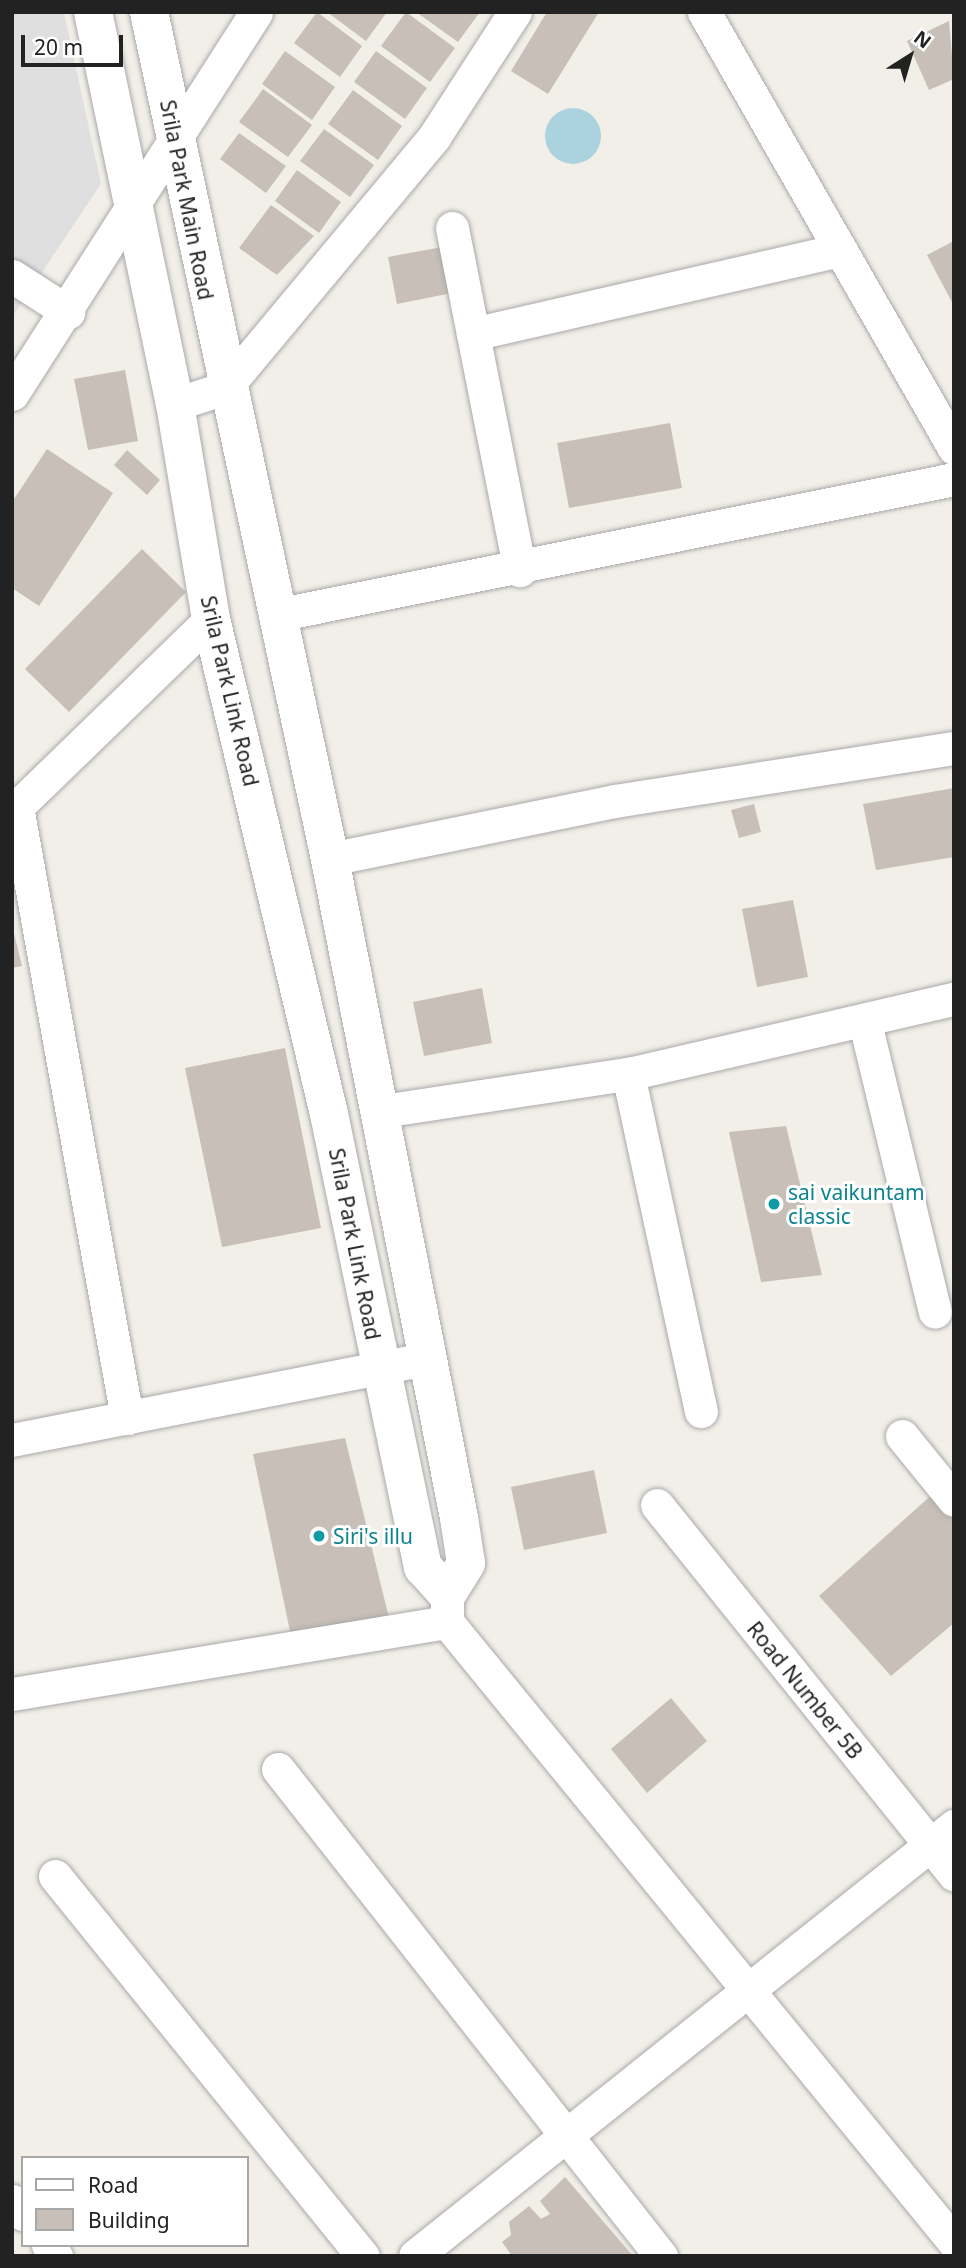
<!DOCTYPE html>
<style>
body{margin:0}
#map{position:relative;width:966px;height:2268px;overflow:hidden;background:#f2efe9;font-family:"Noto Sans",sans-serif}
div>[style]{position:absolute}
.residential>*{inset:0;background:#e0dfdf}
.water>*{inset:0;background:#aad3df}
.round{border-radius:50%}
.building>*{inset:0;background:#c7bfb8}
.roads{filter:drop-shadow(0 0 2px #a9a9a9) drop-shadow(0 0 2px #a9a9a9)}
.minor>*{height:33px;margin:-16.5px;padding:0 16.5px;transform-origin:16.5px;border-radius:16.5px;background:#fff}
.tertiary>*{height:38px;margin:-19px;padding:0 19px;transform-origin:19px;border-radius:19px;background:#fff}
.dots>*{width:19px;height:19px;translate:-50% -50%;box-sizing:border-box;border:4px solid #fff;border-radius:50%}
span{translate:-50% -50%;white-space:nowrap;text-align:center;line-height:1.15;-webkit-text-stroke:6px #fff;paint-order:stroke}
.street-label{font-size:21px;color:#222}
.culture-label{font-size:21px;color:#0d838f}
.left{translate:0 -50%;text-align:left}
.frame{position:absolute;inset:0;border:14px solid #222;pointer-events:none}
.legend{position:absolute;left:21px;top:2156px;width:228px;height:91px;box-sizing:border-box;background:#fff;border:2px solid #a7a7a7;margin:0;padding:9px 12px;list-style:none;font-size:21px;color:#222}
.legend li{display:flex;align-items:center;gap:14px;height:35px}
.legend b{width:35px;border:2px solid #a7a7a7}
.north{position:absolute;left:875px;top:21px;width:70px;height:70px;-webkit-text-stroke:5px #fff;paint-order:stroke;rotate:37deg;font-size:19px;font-weight:700;line-height:28px;text-align:center;color:#222}
.north::after{content:'';display:block;margin:auto;width:24px;height:32px;background:#222;clip-path:polygon(50% 0,100% 100%,50% 72%,0 100%)}
.scale{position:absolute;left:21px;top:35px;width:102px;height:32px;box-sizing:border-box;border:4px solid #222;border-top:0;padding-left:9px;font-size:21px;line-height:24px;white-space:nowrap;color:#222;-webkit-text-stroke:5px #fff;paint-order:stroke}
</style>
<div id="map">
<div class="residential">
<i style="clip-path:polygon(12px 12px,64px 12px,101px 184px,12px 317px)"></i>
</div>
<div class="water">
<i class="round" style="left:545px;top:108px;width:56px;height:56px"></i>
</div>
<div class="building">
<i style="clip-path:polygon(317px 12px,362px 46px,340px 77px,294px 43px)"></i>
<i style="clip-path:polygon(327px 12px,387px 12px,366px 41px)"></i>
<i style="clip-path:polygon(406px 12px,455px 48px,430px 82px,381px 46px)"></i>
<i style="clip-path:polygon(416px 12px,480px 12px,458px 42px)"></i>
<i style="clip-path:polygon(547px 12px,599px 12px,548px 94px,511px 71px)"></i>
<i style="clip-path:polygon(949px 21px,954px 79px,929px 90px,907px 41px)"></i>
<i style="clip-path:polygon(285px 51px,335px 87px,312px 120px,262px 84px)"></i>
<i style="clip-path:polygon(376px 51px,427px 88px,405px 119px,354px 82px)"></i>
<i style="clip-path:polygon(263px 89px,312px 125px,288px 157px,239px 122px)"></i>
<i style="clip-path:polygon(353px 90px,402px 126px,378px 160px,328px 124px)"></i>
<i style="clip-path:polygon(324px 129px,374px 165px,350px 197px,300px 161px)"></i>
<i style="clip-path:polygon(239px 133px,286px 166px,266px 193px,220px 159px)"></i>
<i style="clip-path:polygon(297px 170px,341px 202px,319px 233px,275px 201px)"></i>
<i style="clip-path:polygon(271px 205px,314px 236px,277px 275px,239px 248px)"></i>
<i style="clip-path:polygon(954px 241px,954px 306px,927px 255px)"></i>
<i style="clip-path:polygon(442px 247px,452px 293px,397px 304px,388px 257px)"></i>
<i style="clip-path:polygon(125px 370px,138px 441px,88px 450px,74px 379px)"></i>
<i style="clip-path:polygon(670px 423px,682px 488px,569px 508px,557px 443px)"></i>
<i style="clip-path:polygon(47px 449px,113px 493px,39px 606px,12px 588px,12px 502px)"></i>
<i style="clip-path:polygon(127px 450px,160px 480px,147px 495px,114px 465px)"></i>
<i style="clip-path:polygon(142px 549px,186px 592px,69px 712px,25px 669px)"></i>
<i style="clip-path:polygon(954px 788px,954px 857px,876px 870px,863px 804px)"></i>
<i style="clip-path:polygon(754px 804px,761px 832px,739px 838px,731px 810px)"></i>
<i style="clip-path:polygon(793px 900px,808px 977px,757px 987px,742px 909px)"></i>
<i style="clip-path:polygon(12px 925px,22px 966px,12px 968px)"></i>
<i style="clip-path:polygon(482px 988px,492px 1043px,424px 1056px,413px 1002px)"></i>
<i style="clip-path:polygon(285px 1048px,321px 1228px,222px 1247px,185px 1068px)"></i>
<i style="clip-path:polygon(786px 1126px,822px 1275px,761px 1282px,729px 1132px)"></i>
<i style="clip-path:polygon(345px 1438px,389px 1618px,291px 1636px,253px 1454px)"></i>
<i style="clip-path:polygon(594px 1470px,607px 1533px,524px 1550px,511px 1487px)"></i>
<i style="clip-path:polygon(936px 1491px,954px 1515px,954px 1623px,891px 1676px,819px 1596px)"></i>
<i style="clip-path:polygon(671px 1698px,707px 1741px,647px 1793px,611px 1749px)"></i>
<i style="clip-path:polygon(565px 2177px,633px 2256px,512px 2256px,502px 2242px,511px 2235px,509px 2222px,529px 2206px,541px 2219px,550px 2214px,540px 2201px)"></i>
</div>
<div class="roads">
<div class="minor">
<i style="left:704px;top:12px;width:503px;rotate:60.17deg"></i>
<i style="left:452px;top:228px;width:349px;rotate:78.8deg"></i>
<i style="left:12px;top:276px;width:67px;rotate:32.7deg"></i>
<i style="left:473px;top:334px;width:377px;rotate:-12.9deg"></i>
<i style="left:12px;top:394px;width:453px;rotate:-57.4deg"></i>
<i style="left:175px;top:404px;width:52px;rotate:-17.7deg"></i>
<i style="left:225px;top:388px;width:327px;rotate:-50.2deg"></i>
<i style="left:434px;top:137px;width:149px;rotate:-57.1deg"></i>
<i style="left:276px;top:615px;width:692px;rotate:-11.34deg"></i>
<i style="left:17px;top:807px;width:270px;rotate:-44.1deg"></i>
<i style="left:12px;top:811px;width:6px;rotate:-39deg"></i>
<i style="left:17px;top:807px;width:621px;rotate:79.79deg"></i>
<i style="left:330px;top:859px;width:291px;rotate:-11.5deg"></i>
<i style="left:615px;top:801px;width:343px;rotate:-8.9deg"></i>
<i style="left:865px;top:1023px;width:297px;rotate:76.4deg"></i>
<i style="left:628px;top:1074px;width:345px;rotate:77.8deg"></i>
<i style="left:382px;top:1111px;width:249px;rotate:-8.6deg"></i>
<i style="left:628px;top:1074px;width:335px;rotate:-13deg"></i>
<i style="left:902px;top:1436px;width:82px;rotate:50.9deg"></i>
<i style="left:12px;top:1440px;width:425px;rotate:-11.1deg"></i>
<i style="left:657px;top:1505px;width:474px;rotate:51.2deg"></i>
<i style="left:447px;top:1594px;width:28px;rotate:90deg"></i>
<i style="left:447px;top:1622px;width:801px;rotate:50.73deg"></i>
<i style="left:12px;top:1694px;width:441px;rotate:-9.4deg"></i>
<i style="left:278px;top:1769px;width:620px;rotate:51.82deg"></i>
<i style="left:55px;top:1876px;width:489px;rotate:51deg"></i>
<i style="left:12px;top:2201px;width:17px;rotate:50deg"></i>
<i style="left:48px;top:2245px;width:14px;rotate:54deg"></i>
<i style="left:415px;top:2256px;width:690px;rotate:-38.58deg"></i>
</div>
<div class="tertiary">
<i style="left:93px;top:12px;width:400px;rotate:78.2deg"></i>
<i style="left:175px;top:404px;width:218px;rotate:80.5deg"></i>
<i style="left:211px;top:619px;width:509px;rotate:76.59deg"></i>
<i style="left:329px;top:1114px;width:463px;rotate:78.3deg"></i>
<i style="left:423px;top:1567px;width:36px;rotate:48deg"></i>
<i style="left:447px;top:1594px;width:36px;rotate:-58deg"></i>
<i style="left:466px;top:1563px;width:46px;rotate:-98.8deg"></i>
<i style="left:459px;top:1518px;width:672px;rotate:-101.08deg"></i>
<i style="left:330px;top:859px;width:866px;rotate:-102.06deg"></i>
</div>
</div>
<div class="dots">
<i style="left:774px;top:1204px;background:#0f9aa8"></i>
<i style="left:319px;top:1536px;background:#0f9aa8"></i>
</div>
<div class="street-label">
<span style="left:187px;top:200px;rotate:79deg">Srila Park Main Road</span>
<span style="left:230px;top:691px;rotate:77deg">Srila Park Link Road</span>
<span style="left:355px;top:1244px;rotate:79deg">Srila Park Link Road</span>
<span style="left:805px;top:1690px;rotate:51deg">Road Number 5B</span>
</div>
<div class="culture-label">
<span class="left" style="left:788px;top:1204px">sai vaikuntam<br>classic</span>
<span class="left" style="left:333px;top:1536px">Siri's illu</span>
</div>
<div class="frame"></div>
<ul class="legend">
<li><b style="height:9px;background:#fff"></b>Road</li>
<li><b style="height:19px;background:#c7bfb8"></b>Building</li>
</ul>
<div class="north">N</div>
<div class="scale">20 m</div>
</div>
